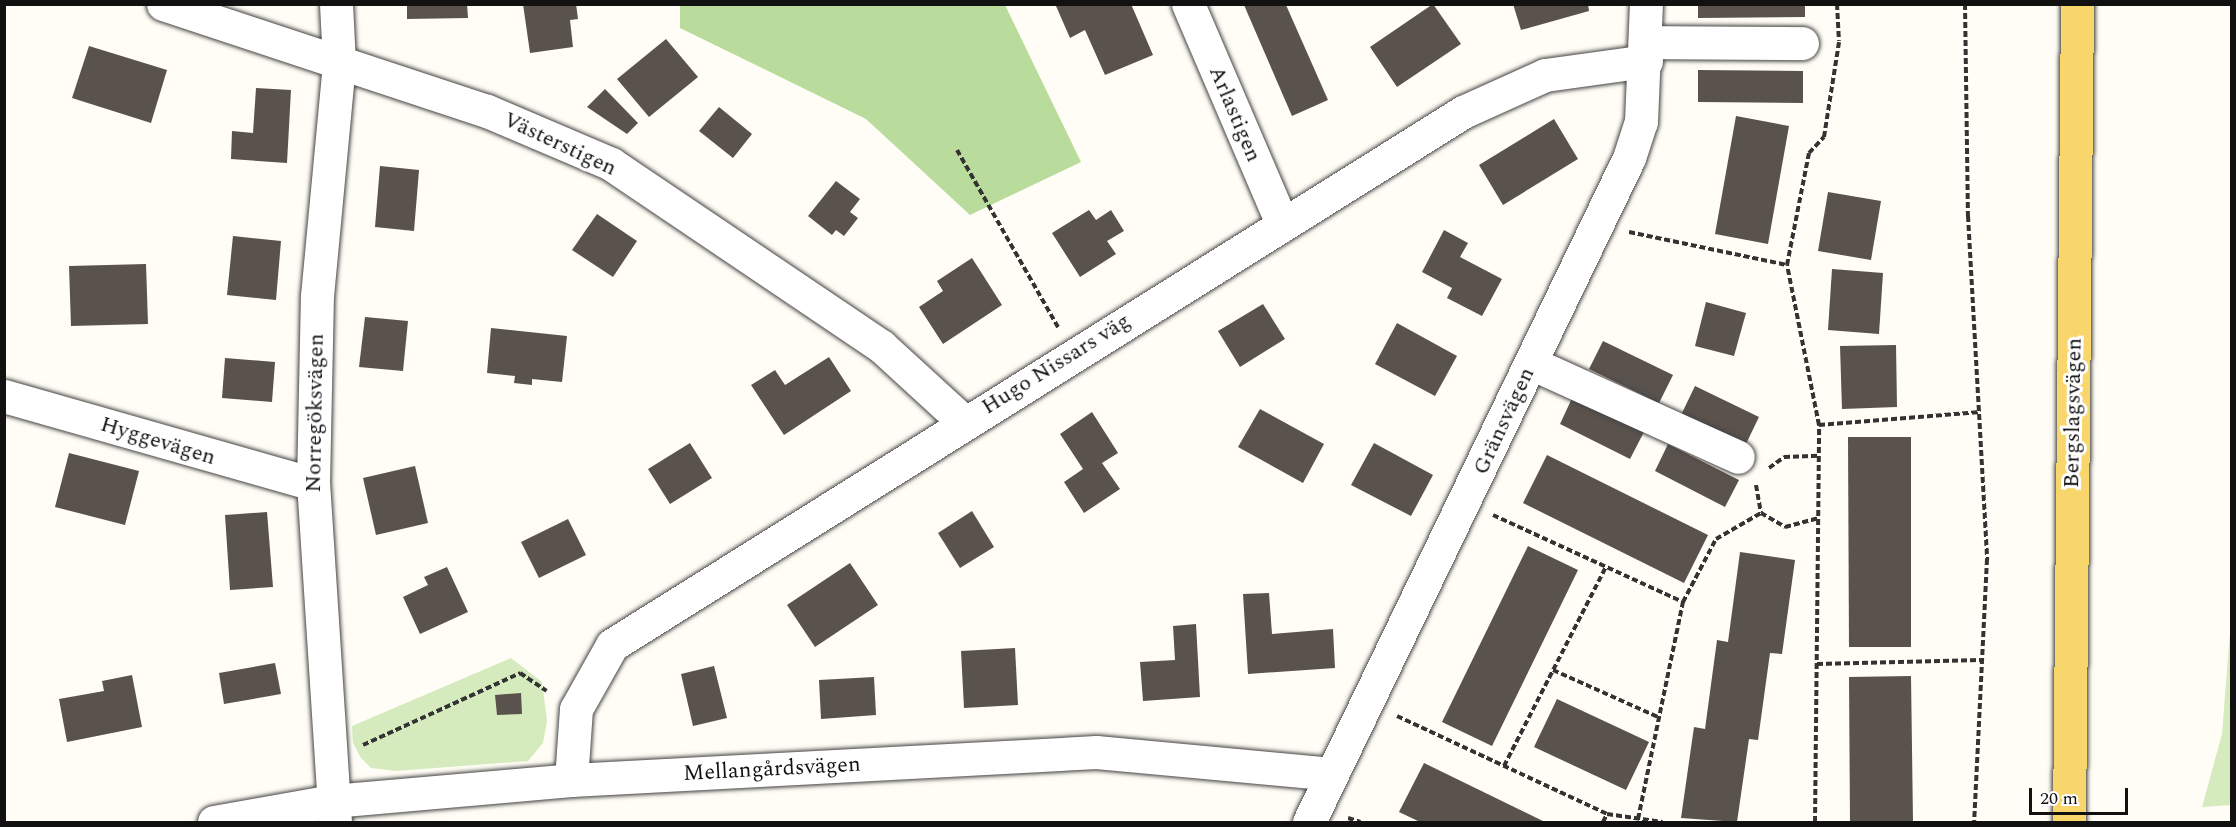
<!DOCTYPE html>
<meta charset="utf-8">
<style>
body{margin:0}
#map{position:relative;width:2236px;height:827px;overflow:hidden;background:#fffdf5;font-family:Spectral,serif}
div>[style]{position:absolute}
.green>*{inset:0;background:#d5ebbd}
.forest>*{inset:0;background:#b9dc9c}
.building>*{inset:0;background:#5a524d}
.path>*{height:4px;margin-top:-2px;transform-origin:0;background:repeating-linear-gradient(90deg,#333 0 6px,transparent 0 9px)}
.roads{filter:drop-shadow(0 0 2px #444) drop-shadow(0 0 2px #444)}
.minor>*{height:33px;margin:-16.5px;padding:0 16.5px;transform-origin:16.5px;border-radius:16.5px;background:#fff}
.major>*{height:33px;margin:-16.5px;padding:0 16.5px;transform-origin:16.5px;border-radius:16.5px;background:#f9d66b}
span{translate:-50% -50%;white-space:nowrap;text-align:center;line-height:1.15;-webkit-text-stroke:6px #fff;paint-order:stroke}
.street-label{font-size:22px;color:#111}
.frame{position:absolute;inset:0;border:6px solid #111;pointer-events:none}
.scale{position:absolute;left:2029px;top:788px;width:99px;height:27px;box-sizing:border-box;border:3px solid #111;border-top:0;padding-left:8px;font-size:18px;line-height:21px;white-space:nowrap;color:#111;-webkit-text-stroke:4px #fff;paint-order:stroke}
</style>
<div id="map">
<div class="green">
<i style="clip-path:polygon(2231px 619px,2231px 805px,2202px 807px,2222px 734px)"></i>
<i style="clip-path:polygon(511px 658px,542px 682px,547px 721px,543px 743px,528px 761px,396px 771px,371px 768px,361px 758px,353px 743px,352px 726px)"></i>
</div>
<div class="forest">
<i style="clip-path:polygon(680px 5px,1005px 5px,1081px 162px,970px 215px,866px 119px,680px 28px)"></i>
</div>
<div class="building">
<i style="clip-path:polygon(407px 4px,467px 4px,468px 18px,407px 19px)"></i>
<i style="clip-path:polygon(523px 4px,576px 4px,578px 19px,570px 20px,573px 47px,530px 53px)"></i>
<i style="clip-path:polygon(1131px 4px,1153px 55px,1105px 75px,1085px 30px,1070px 38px,1056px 6px)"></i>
<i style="clip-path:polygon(1433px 4px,1461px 44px,1397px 87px,1370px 47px)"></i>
<i style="clip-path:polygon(1513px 4px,1588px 4px,1589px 11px,1521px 30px)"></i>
<i style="clip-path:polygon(1698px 4px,1805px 4px,1805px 17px,1698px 18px)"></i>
<i style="clip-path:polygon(1244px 5px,1286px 5px,1328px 100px,1292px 116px)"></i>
<i style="clip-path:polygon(666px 39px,698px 77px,649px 117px,617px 79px)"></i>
<i style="clip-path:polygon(89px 46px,167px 70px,151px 123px,72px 98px)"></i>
<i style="clip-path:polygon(1698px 70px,1803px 71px,1803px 103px,1698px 102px)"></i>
<i style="clip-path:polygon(256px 88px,291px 90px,287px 163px,231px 159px,232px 131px,253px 133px)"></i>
<i style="clip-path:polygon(605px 89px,638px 123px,627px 134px,587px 107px)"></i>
<i style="clip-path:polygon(719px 107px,752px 134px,733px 158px,699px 131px)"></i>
<i style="clip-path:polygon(1736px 116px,1789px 126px,1768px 244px,1715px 234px)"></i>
<i style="clip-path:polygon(1554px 119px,1578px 159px,1503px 205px,1479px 165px)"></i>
<i style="clip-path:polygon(380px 166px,419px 170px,414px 231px,375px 227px)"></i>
<i style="clip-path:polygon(836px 181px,860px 199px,850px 212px,858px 218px,844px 236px,836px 230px,832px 235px,808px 216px)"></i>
<i style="clip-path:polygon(1828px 192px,1881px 201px,1871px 260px,1818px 251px)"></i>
<i style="clip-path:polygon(1089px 210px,1096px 220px,1111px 210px,1124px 231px,1107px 241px,1116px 254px,1080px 277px,1052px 233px)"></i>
<i style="clip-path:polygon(597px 214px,637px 241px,613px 277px,572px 250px)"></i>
<i style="clip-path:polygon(1444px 230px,1468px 243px,1460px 257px,1502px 279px,1482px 316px,1447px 298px,1452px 288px,1422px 272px)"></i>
<i style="clip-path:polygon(233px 236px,281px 241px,276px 300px,227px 295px)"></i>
<i style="clip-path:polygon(972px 258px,1002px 305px,943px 344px,919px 307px,943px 291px,937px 281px)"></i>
<i style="clip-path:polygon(146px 264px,148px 324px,71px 326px,69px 266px)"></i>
<i style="clip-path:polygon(1832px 269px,1883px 273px,1879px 334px,1828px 330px)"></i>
<i style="clip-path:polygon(1706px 302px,1746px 313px,1734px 356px,1695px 346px)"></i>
<i style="clip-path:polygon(1263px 304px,1285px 339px,1240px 367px,1218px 331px)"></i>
<i style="clip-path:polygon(365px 317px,408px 321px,403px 371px,359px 367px)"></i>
<i style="clip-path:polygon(1397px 323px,1457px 356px,1435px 396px,1375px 364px)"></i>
<i style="clip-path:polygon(491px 328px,567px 336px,562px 382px,532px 379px,532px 385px,514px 383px,515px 376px,487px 373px)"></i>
<i style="clip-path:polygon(1603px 341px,1673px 375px,1659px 403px,1589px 369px)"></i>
<i style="clip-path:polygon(1896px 345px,1897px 407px,1842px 409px,1840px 346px)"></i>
<i style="clip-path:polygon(829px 357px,851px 391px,784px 435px,751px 385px,775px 370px,785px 385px)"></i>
<i style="clip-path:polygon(225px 358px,275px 362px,272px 402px,222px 398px)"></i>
<i style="clip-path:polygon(1695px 386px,1759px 417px,1745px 446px,1681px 415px)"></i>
<i style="clip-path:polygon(1573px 396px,1644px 432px,1630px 459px,1560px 424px)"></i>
<i style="clip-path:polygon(1260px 409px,1324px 444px,1303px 483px,1238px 447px)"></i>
<i style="clip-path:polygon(1092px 412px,1118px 453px,1102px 463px,1120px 489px,1084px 513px,1064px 482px,1083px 469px,1060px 434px)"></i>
<i style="clip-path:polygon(1848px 437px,1911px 437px,1911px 647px,1849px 647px)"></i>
<i style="clip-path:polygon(690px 443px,712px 478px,670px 504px,648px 469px)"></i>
<i style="clip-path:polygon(1374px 443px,1433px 475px,1411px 516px,1351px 485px)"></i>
<i style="clip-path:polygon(1668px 444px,1739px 480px,1725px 507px,1655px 471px)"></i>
<i style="clip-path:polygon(69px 453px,139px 471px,125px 525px,55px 507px)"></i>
<i style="clip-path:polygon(1547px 455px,1708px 535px,1684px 583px,1523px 503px)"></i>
<i style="clip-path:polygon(415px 466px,428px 523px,376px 535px,363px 478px)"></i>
<i style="clip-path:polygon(972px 511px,994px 547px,960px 568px,938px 533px)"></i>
<i style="clip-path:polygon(267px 512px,273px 587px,230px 590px,225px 515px)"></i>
<i style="clip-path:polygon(568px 519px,586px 555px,539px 578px,521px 542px)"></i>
<i style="clip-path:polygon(1528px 546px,1578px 570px,1492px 746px,1442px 722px)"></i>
<i style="clip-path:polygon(1740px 552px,1795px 560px,1782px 654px,1770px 653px,1758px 740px,1749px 739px,1737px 822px,1681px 818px,1694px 727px,1705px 729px,1717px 640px,1728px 642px)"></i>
<i style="clip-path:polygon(850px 563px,878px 605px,815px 647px,787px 605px)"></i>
<i style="clip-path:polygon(447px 567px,468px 612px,420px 634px,403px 597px,428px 585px,424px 577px)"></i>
<i style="clip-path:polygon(1269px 593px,1272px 634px,1333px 629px,1335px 668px,1248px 674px,1243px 594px)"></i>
<i style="clip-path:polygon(1196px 624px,1200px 697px,1143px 701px,1140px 662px,1175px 660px,1173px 626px)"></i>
<i style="clip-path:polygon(1015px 648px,1018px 705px,964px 708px,961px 651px)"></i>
<i style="clip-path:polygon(275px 663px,281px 694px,224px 704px,219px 673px)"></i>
<i style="clip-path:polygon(714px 666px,727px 718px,693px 726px,681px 674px)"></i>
<i style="clip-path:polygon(132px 675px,142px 727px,67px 742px,59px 699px,104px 691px,102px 681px)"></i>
<i style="clip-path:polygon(1911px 676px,1913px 822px,1850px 822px,1849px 677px)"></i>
<i style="clip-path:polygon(874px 677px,876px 715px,821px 719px,819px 680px)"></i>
<i style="clip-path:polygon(521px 693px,522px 714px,497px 715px,495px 695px)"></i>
<i style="clip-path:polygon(1557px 699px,1649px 742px,1626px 790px,1534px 747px)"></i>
<i style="clip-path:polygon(1424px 763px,1545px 822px,1420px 822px,1399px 812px)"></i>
</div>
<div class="path">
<i style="left:1837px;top:4px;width:37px;rotate:87deg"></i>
<i style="left:1965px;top:4px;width:212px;rotate:89.2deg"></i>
<i style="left:1968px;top:216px;width:344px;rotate:86.8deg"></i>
<i style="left:1987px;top:559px;width:263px;rotate:92.8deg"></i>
<i style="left:957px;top:150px;width:204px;rotate:60.3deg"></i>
<i style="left:1629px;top:232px;width:161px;rotate:11.8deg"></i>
<i style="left:1819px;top:425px;width:162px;rotate:-4.6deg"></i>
<i style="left:1769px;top:468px;width:19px;rotate:-36deg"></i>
<i style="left:1784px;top:457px;width:35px;rotate:-2deg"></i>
<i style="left:1756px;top:485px;width:28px;rotate:80deg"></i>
<i style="left:1761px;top:513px;width:28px;rotate:30deg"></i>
<i style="left:1785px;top:527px;width:34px;rotate:-15deg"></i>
<i style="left:1493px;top:515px;width:209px;rotate:24.6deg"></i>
<i style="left:1817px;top:664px;width:164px;rotate:-1.4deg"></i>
<i style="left:1553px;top:670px;width:115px;rotate:24.1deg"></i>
<i style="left:1397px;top:716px;width:232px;rotate:25deg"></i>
<i style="left:1607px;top:814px;width:56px;rotate:8.3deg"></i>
<i style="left:363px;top:745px;width:173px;rotate:-24.6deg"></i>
<i style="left:520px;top:673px;width:32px;rotate:34deg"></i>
<i style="left:1504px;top:766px;width:224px;rotate:-62.9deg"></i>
<i style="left:1348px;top:818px;width:13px;rotate:18deg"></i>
<i style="left:1638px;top:819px;width:222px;rotate:-78.3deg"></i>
<i style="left:1683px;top:602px;width:71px;rotate:-62.4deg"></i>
<i style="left:1716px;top:539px;width:52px;rotate:-30deg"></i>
<i style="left:1603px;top:822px;width:9px;rotate:-63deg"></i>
<i style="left:1815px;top:822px;width:397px;rotate:-89.4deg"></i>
<i style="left:1819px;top:425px;width:163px;rotate:-101.3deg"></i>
<i style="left:1787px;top:265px;width:114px;rotate:-78.9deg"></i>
<i style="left:1809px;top:153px;width:22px;rotate:-47deg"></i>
<i style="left:1824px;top:137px;width:96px;rotate:-81deg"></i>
</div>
<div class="roads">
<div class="minor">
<i style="left:163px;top:4px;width:341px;rotate:18.3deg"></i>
<i style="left:487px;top:111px;width:135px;rotate:23.1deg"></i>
<i style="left:611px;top:164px;width:326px;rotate:34deg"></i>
<i style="left:881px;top:346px;width:113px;rotate:42.5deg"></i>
<i style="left:1188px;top:4px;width:238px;rotate:66.8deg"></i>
<i style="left:1646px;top:42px;width:156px;rotate:0.4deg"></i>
<i style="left:1531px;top:363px;width:227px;rotate:24.4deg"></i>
<i style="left:4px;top:396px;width:321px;rotate:15.9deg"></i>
<i style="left:571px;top:780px;width:71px;rotate:-86deg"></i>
<i style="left:576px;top:709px;width:73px;rotate:-60.6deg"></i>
<i style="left:612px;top:645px;width:1004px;rotate:-32.06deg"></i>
<i style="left:1463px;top:112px;width:90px;rotate:-24.3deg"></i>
<i style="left:1545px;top:75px;width:102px;rotate:-7.9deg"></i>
<i style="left:214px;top:822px;width:120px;rotate:-10.1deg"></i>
<i style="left:332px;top:801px;width:240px;rotate:-5deg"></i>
<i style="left:571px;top:780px;width:526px;rotate:-3.05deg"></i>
<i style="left:1096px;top:752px;width:237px;rotate:5.3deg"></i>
<i style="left:335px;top:822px;width:339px;rotate:-93.7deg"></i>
<i style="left:313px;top:484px;width:188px;rotate:-88.8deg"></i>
<i style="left:317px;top:296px;width:234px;rotate:-84.6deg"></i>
<i style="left:339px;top:63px;width:59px;rotate:-92.9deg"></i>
<i style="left:1309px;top:822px;width:737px;rotate:-64.27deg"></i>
<i style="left:1629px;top:158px;width:38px;rotate:-72deg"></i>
<i style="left:1641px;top:122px;width:118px;rotate:-87.6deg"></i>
</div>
<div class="major">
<i style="left:2069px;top:822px;width:818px;rotate:-89.44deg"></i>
</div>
</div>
<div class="street-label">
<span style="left:1235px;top:114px;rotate:67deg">Arlastigen</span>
<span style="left:560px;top:144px;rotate:25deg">Västerstigen</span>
<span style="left:1056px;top:364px;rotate:-32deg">Hugo Nissars väg</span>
<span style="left:315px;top:413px;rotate:-89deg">Norregöksvägen</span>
<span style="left:2073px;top:413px;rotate:-89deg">Bergslagsvägen</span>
<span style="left:1504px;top:421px;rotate:-65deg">Gränsvägen</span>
<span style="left:158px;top:441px;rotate:17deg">Hyggevägen</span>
<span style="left:772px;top:769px;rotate:-3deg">Mellangårdsvägen</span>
</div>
<div class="frame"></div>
<div class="scale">20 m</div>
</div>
